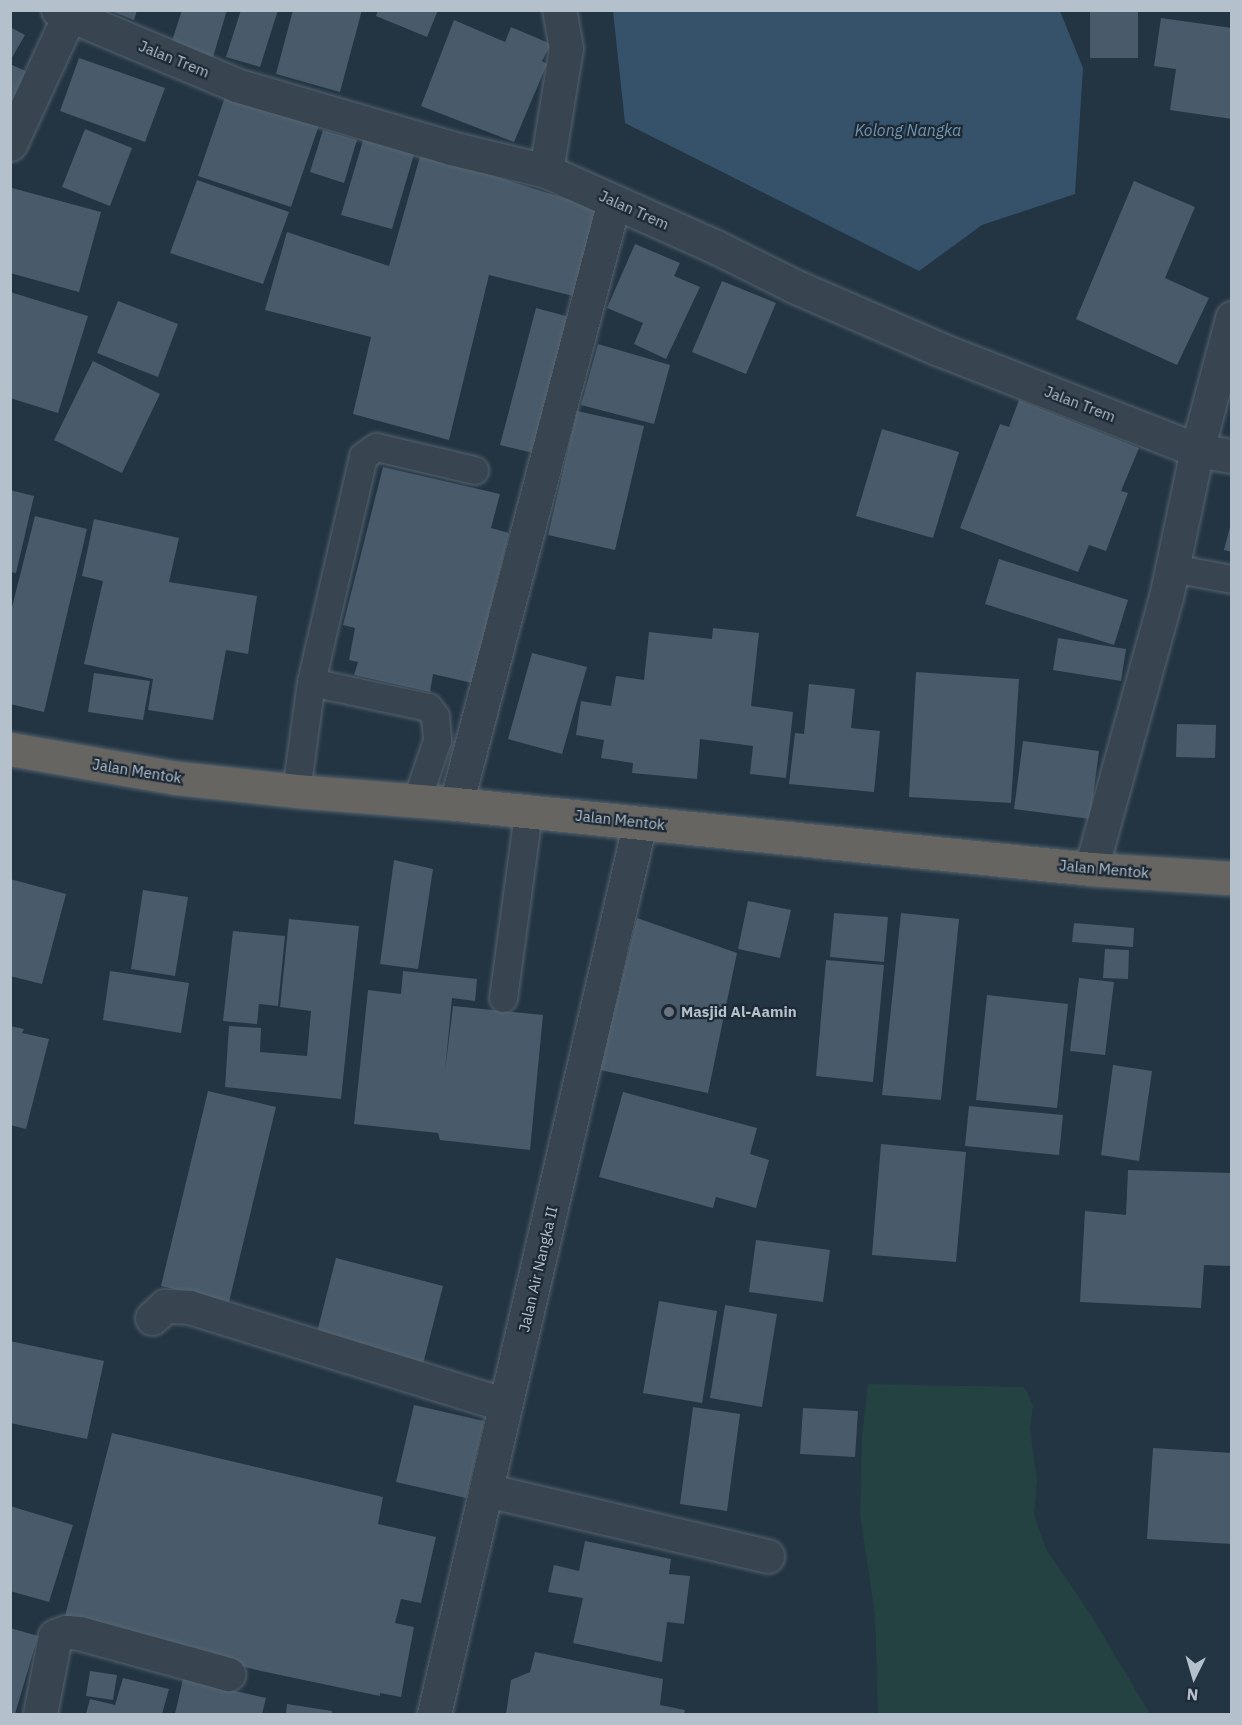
<!DOCTYPE html>
<style>
body{margin:0}
#map{position:relative;width:1242px;height:1725px;overflow:hidden;background:#233442;font-family:"IBM Plex Sans",sans-serif}
div>[style]{position:absolute}
.green>*{inset:0;background:#254243}
.water>*{inset:0;background:#36526a}
.building>*{inset:0;background:#495b6b}
.roads{filter:drop-shadow(0 0 2px #56636f) drop-shadow(0 0 2px #56636f)}
.service>*{height:27px;margin:-13.5px;padding:0 13.5px;transform-origin:13.5px;border-radius:13.5px;background:#384551}
.minor>*{height:33px;margin:-16.5px;padding:0 16.5px;transform-origin:16.5px;border-radius:16.5px;background:#384551}
.trunk>*{height:33px;margin:-16.5px;padding:0 16.5px;transform-origin:16.5px;border-radius:16.5px;background:#676562}
.dots>*{width:16px;height:16px;translate:-50% -50%;box-sizing:border-box;border:3px solid #1d2a36;border-radius:50%}
span{translate:-50% -50%;white-space:nowrap;text-align:center;line-height:1.15;-webkit-text-stroke:4.5px #1d2a36;paint-order:stroke}
.street-label{font-size:15px;color:#b4c0cc}
.poi-label{font-size:15px;color:#b4c0cc;font-weight:700}
.left{translate:0 -50%;text-align:left}
.water-label{font-size:16px;color:#7295b1;font-style:italic}
.frame{position:absolute;inset:0;border:12px solid #b4c0cc;pointer-events:none}
.north{position:absolute;left:1164px;top:1647px;width:60px;height:60px;-webkit-text-stroke:4px #1d2a36;paint-order:stroke;rotate:185deg;font-size:16px;font-weight:700;line-height:24px;text-align:center;color:#b4c0cc}
.north::after{content:'';display:block;margin:auto;width:21px;height:27px;background:#b4c0cc;clip-path:polygon(50% 0,100% 100%,50% 72%,0 100%)}
</style>
<div id="map">
<div class="green">
<i style="clip-path:polygon(868px 1384px,1024px 1387px,1033px 1405px,1030px 1429px,1037px 1481px,1034px 1515px,1046px 1549px,1091px 1615px,1150px 1714px,878px 1714px,875px 1615px,860px 1514px,862px 1437px)"></i>
</div>
<div class="water">
<i style="clip-path:polygon(613px 11px,1060px 11px,1083px 68px,1075px 194px,982px 225px,919px 271px,625px 123px)"></i>
</div>
<div class="building">
<i style="clip-path:polygon(108px 10px,137px 10px,134px 20px)"></i>
<i style="clip-path:polygon(182px 10px,227px 10px,213px 57px,171px 44px)"></i>
<i style="clip-path:polygon(241px 10px,278px 10px,260px 67px,226px 57px)"></i>
<i style="clip-path:polygon(293px 10px,362px 10px,340px 92px,276px 74px)"></i>
<i style="clip-path:polygon(378px 10px,438px 10px,427px 37px,376px 16px)"></i>
<i style="clip-path:polygon(1090px 10px,1138px 10px,1138px 58px,1090px 58px)"></i>
<i style="clip-path:polygon(1161px 18px,1232px 28px,1232px 119px,1170px 110px,1176px 69px,1154px 66px)"></i>
<i style="clip-path:polygon(454px 20px,505px 42px,511px 27px,551px 44px,542px 61px,547px 64px,514px 142px,421px 106px)"></i>
<i style="clip-path:polygon(10px 27px,25px 35px,10px 61px)"></i>
<i style="clip-path:polygon(79px 58px,165px 88px,145px 142px,60px 111px)"></i>
<i style="clip-path:polygon(10px 64px,32px 74px,10px 115px)"></i>
<i style="clip-path:polygon(226px 94px,319px 125px,291px 207px,198px 176px)"></i>
<i style="clip-path:polygon(85px 129px,132px 148px,110px 206px,62px 187px)"></i>
<i style="clip-path:polygon(323px 130px,357px 140px,344px 183px,310px 172px)"></i>
<i style="clip-path:polygon(364px 137px,415px 151px,392px 229px,341px 215px)"></i>
<i style="clip-path:polygon(421px 153px,608px 212px,585px 299px,489px 275px,449px 440px,353px 414px,371px 337px,265px 310px,287px 232px,389px 266px)"></i>
<i style="clip-path:polygon(197px 180px,289px 212px,263px 284px,170px 253px)"></i>
<i style="clip-path:polygon(1134px 181px,1195px 207px,1165px 278px,1209px 298px,1177px 365px,1076px 319px)"></i>
<i style="clip-path:polygon(12px 188px,101px 212px,79px 292px,10px 273px)"></i>
<i style="clip-path:polygon(635px 244px,680px 263px,674px 276px,700px 287px,666px 359px,634px 344px,643px 323px,607px 308px)"></i>
<i style="clip-path:polygon(722px 281px,776px 303px,746px 374px,692px 352px)"></i>
<i style="clip-path:polygon(10px 292px,88px 316px,58px 413px,10px 398px)"></i>
<i style="clip-path:polygon(118px 301px,178px 324px,158px 377px,97px 353px)"></i>
<i style="clip-path:polygon(536px 308px,577px 319px,542px 455px,500px 445px)"></i>
<i style="clip-path:polygon(598px 344px,670px 365px,654px 424px,581px 405px)"></i>
<i style="clip-path:polygon(93px 361px,160px 394px,122px 473px,54px 440px)"></i>
<i style="clip-path:polygon(1019px 400px,1139px 448px,1121px 491px,1128px 493px,1106px 551px,1089px 545px,1078px 572px,960px 528px,1000px 424px,1009px 427px)"></i>
<i style="clip-path:polygon(577px 411px,644px 426px,615px 550px,548px 535px)"></i>
<i style="clip-path:polygon(882px 429px,959px 452px,933px 538px,856px 516px)"></i>
<i style="clip-path:polygon(383px 467px,500px 494px,491px 528px,509px 533px,472px 683px,433px 674px,430px 692px,354px 675px,358px 662px,349px 660px,355px 628px,343px 625px)"></i>
<i style="clip-path:polygon(10px 490px,34px 496px,16px 573px,10px 572px)"></i>
<i style="clip-path:polygon(35px 516px,87px 529px,44px 712px,10px 704px,10px 615px)"></i>
<i style="clip-path:polygon(94px 519px,179px 538px,169px 582px,257px 596px,248px 654px,226px 650px,213px 720px,148px 710px,153px 679px,84px 664px,103px 581px,82px 576px)"></i>
<i style="clip-path:polygon(1231px 523px,1232px 523px,1232px 552px,1224px 550px)"></i>
<i style="clip-path:polygon(999px 559px,1128px 600px,1114px 645px,985px 604px)"></i>
<i style="clip-path:polygon(713px 628px,759px 633px,751px 706px,793px 712px,786px 778px,750px 774px,753px 746px,700px 739px,697px 779px,632px 773px,633px 763px,601px 758px,604px 740px,576px 735px,581px 701px,611px 706px,616px 676px,644px 680px,649px 632px,712px 639px)"></i>
<i style="clip-path:polygon(1058px 638px,1126px 649px,1121px 681px,1053px 670px)"></i>
<i style="clip-path:polygon(532px 653px,587px 667px,562px 754px,508px 739px)"></i>
<i style="clip-path:polygon(916px 672px,1019px 679px,1011px 803px,909px 797px)"></i>
<i style="clip-path:polygon(94px 673px,150px 681px,143px 720px,88px 712px)"></i>
<i style="clip-path:polygon(809px 684px,855px 689px,851px 728px,880px 731px,874px 792px,789px 784px,795px 733px,804px 734px)"></i>
<i style="clip-path:polygon(1177px 724px,1216px 725px,1215px 758px,1176px 757px)"></i>
<i style="clip-path:polygon(1023px 741px,1099px 751px,1090px 819px,1014px 809px)"></i>
<i style="clip-path:polygon(394px 860px,433px 869px,418px 969px,380px 964px)"></i>
<i style="clip-path:polygon(10px 879px,66px 894px,42px 984px,10px 976px)"></i>
<i style="clip-path:polygon(143px 890px,188px 897px,175px 976px,131px 969px)"></i>
<i style="clip-path:polygon(748px 901px,791px 910px,780px 958px,738px 949px)"></i>
<i style="clip-path:polygon(834px 913px,888px 917px,884px 962px,830px 957px)"></i>
<i style="clip-path:polygon(901px 913px,959px 919px,941px 1100px,882px 1095px)"></i>
<i style="clip-path:polygon(637px 918px,737px 953px,708px 1093px,600px 1070px)"></i>
<i style="clip-path:polygon(289px 919px,359px 926px,341px 1099px,225px 1087px,229px 1026px,261px 1028px,260px 1052px,307px 1056px,311px 1011px,280px 1007px)"></i>
<i style="clip-path:polygon(1074px 923px,1134px 928px,1133px 947px,1072px 942px)"></i>
<i style="clip-path:polygon(233px 931px,285px 936px,278px 1006px,259px 1004px,257px 1024px,223px 1021px)"></i>
<i style="clip-path:polygon(1105px 949px,1129px 950px,1128px 979px,1103px 978px)"></i>
<i style="clip-path:polygon(826px 960px,884px 965px,873px 1082px,816px 1076px)"></i>
<i style="clip-path:polygon(110px 971px,189px 983px,181px 1033px,103px 1020px)"></i>
<i style="clip-path:polygon(403px 971px,477px 979px,475px 1001px,452px 998px,445px 1071px,453px 1006px,543px 1015px,530px 1150px,440px 1140px,438px 1133px,354px 1124px,368px 990px,401px 994px)"></i>
<i style="clip-path:polygon(1079px 978px,1114px 982px,1105px 1055px,1070px 1051px)"></i>
<i style="clip-path:polygon(987px 995px,1068px 1004px,1057px 1108px,976px 1100px)"></i>
<i style="clip-path:polygon(10px 1026px,24px 1029px,22px 1033px,49px 1039px,26px 1129px,10px 1125px)"></i>
<i style="clip-path:polygon(1113px 1065px,1152px 1071px,1139px 1161px,1101px 1155px)"></i>
<i style="clip-path:polygon(208px 1091px,276px 1107px,229px 1302px,161px 1286px)"></i>
<i style="clip-path:polygon(623px 1092px,757px 1128px,750px 1154px,769px 1160px,756px 1208px,716px 1197px,713px 1208px,599px 1177px)"></i>
<i style="clip-path:polygon(969px 1106px,1063px 1115px,1059px 1155px,965px 1146px)"></i>
<i style="clip-path:polygon(881px 1144px,966px 1152px,956px 1262px,872px 1255px)"></i>
<i style="clip-path:polygon(1128px 1170px,1232px 1173px,1232px 1266px,1204px 1265px,1201px 1308px,1080px 1302px,1085px 1211px,1126px 1215px)"></i>
<i style="clip-path:polygon(756px 1240px,830px 1250px,823px 1302px,749px 1292px)"></i>
<i style="clip-path:polygon(336px 1258px,443px 1286px,421px 1372px,314px 1344px)"></i>
<i style="clip-path:polygon(659px 1301px,717px 1311px,702px 1403px,643px 1393px)"></i>
<i style="clip-path:polygon(725px 1305px,777px 1314px,762px 1407px,710px 1398px)"></i>
<i style="clip-path:polygon(10px 1341px,104px 1361px,87px 1439px,10px 1423px)"></i>
<i style="clip-path:polygon(414px 1405px,484px 1421px,466px 1498px,396px 1482px)"></i>
<i style="clip-path:polygon(693px 1407px,740px 1414px,727px 1511px,680px 1504px)"></i>
<i style="clip-path:polygon(803px 1408px,858px 1411px,855px 1457px,800px 1454px)"></i>
<i style="clip-path:polygon(112px 1433px,383px 1497px,378px 1524px,436px 1537px,421px 1603px,401px 1599px,395px 1623px,414px 1627px,401px 1697px,380px 1693px,380px 1696px,261px 1671px,63px 1624px)"></i>
<i style="clip-path:polygon(1153px 1448px,1232px 1453px,1232px 1544px,1147px 1539px)"></i>
<i style="clip-path:polygon(10px 1506px,73px 1525px,49px 1602px,10px 1591px)"></i>
<i style="clip-path:polygon(585px 1541px,671px 1559px,669px 1574px,690px 1576px,684px 1624px,667px 1622px,662px 1662px,573px 1643px,583px 1598px,548px 1592px,554px 1565px,579px 1571px)"></i>
<i style="clip-path:polygon(10px 1628px,38px 1636px,15px 1714px,10px 1714px)"></i>
<i style="clip-path:polygon(535px 1652px,663px 1679px,660px 1705px,685px 1710px,684px 1714px,506px 1714px,511px 1680px,530px 1672px)"></i>
<i style="clip-path:polygon(90px 1671px,117px 1675px,113px 1700px,86px 1696px)"></i>
<i style="clip-path:polygon(123px 1678px,169px 1689px,162px 1714px,86px 1714px,90px 1699px,115px 1705px)"></i>
<i style="clip-path:polygon(183px 1679px,266px 1698px,262px 1714px,175px 1714px)"></i>
<i style="clip-path:polygon(287px 1704px,332px 1711px,332px 1714px,286px 1714px)"></i>
</div>
<div class="roads">
<div class="service">
<i style="left:1172px;top:568px;width:61px;rotate:10.4deg"></i>
<i style="left:311px;top:682px;width:120px;rotate:12.1deg"></i>
<i style="left:428px;top:707px;width:11px;rotate:52deg"></i>
<i style="left:435px;top:716px;width:24px;rotate:85deg"></i>
<i style="left:437px;top:740px;width:65px;rotate:108.7deg"></i>
<i style="left:296px;top:791px;width:110px;rotate:-82.2deg"></i>
<i style="left:311px;top:682px;width:232px;rotate:-77deg"></i>
<i style="left:363px;top:456px;width:16px;rotate:-35deg"></i>
<i style="left:376px;top:447px;width:101px;rotate:13.2deg"></i>
<i style="left:503px;top:998px;width:188px;rotate:-82.3deg"></i>
</div>
<div class="minor">
<i style="left:58px;top:10px;width:193px;rotate:22.8deg"></i>
<i style="left:236px;top:85px;width:224px;rotate:16.3deg"></i>
<i style="left:451px;top:148px;width:98px;rotate:13.6deg"></i>
<i style="left:546px;top:171px;width:184px;rotate:24.1deg"></i>
<i style="left:714px;top:246px;width:89px;rotate:26.6deg"></i>
<i style="left:794px;top:286px;width:158px;rotate:23.5deg"></i>
<i style="left:939px;top:349px;width:277px;rotate:21.4deg"></i>
<i style="left:1197px;top:450px;width:36px;rotate:10deg"></i>
<i style="left:10px;top:144px;width:141px;rotate:-65.3deg"></i>
<i style="left:546px;top:171px;width:125px;rotate:-80.8deg"></i>
<i style="left:566px;top:48px;width:39px;rotate:-100deg"></i>
<i style="left:456px;top:804px;width:623px;rotate:-75.32deg"></i>
<i style="left:1091px;top:869px;width:282px;rotate:-74.6deg"></i>
<i style="left:1166px;top:597px;width:150px;rotate:-78.1deg"></i>
<i style="left:1197px;top:450px;width:137px;rotate:-75.1deg"></i>
<i style="left:152px;top:1318px;width:18px;rotate:-43deg"></i>
<i style="left:165px;top:1306px;width:24px;rotate:2deg"></i>
<i style="left:189px;top:1307px;width:331px;rotate:17.2deg"></i>
<i style="left:486px;top:1490px;width:289px;rotate:13.2deg"></i>
<i style="left:40px;top:1714px;width:79px;rotate:-79.1deg"></i>
<i style="left:55px;top:1636px;width:12px;rotate:-20deg"></i>
<i style="left:66px;top:1632px;width:13px;rotate:4deg"></i>
<i style="left:79px;top:1633px;width:155px;rotate:15.4deg"></i>
<i style="left:434px;top:1714px;width:915px;rotate:-77deg"></i>
</div>
<div class="trunk">
<i style="left:10px;top:749px;width:169px;rotate:9.9deg"></i>
<i style="left:177px;top:778px;width:120px;rotate:6.2deg"></i>
<i style="left:296px;top:791px;width:161px;rotate:4.6deg"></i>
<i style="left:456px;top:804px;width:638px;rotate:5.84deg"></i>
<i style="left:1091px;top:869px;width:141px;rotate:3.7deg"></i>
</div>
</div>
<div class="dots">
<i style="left:669px;top:1012px;background:#6b7280"></i>
</div>
<div class="street-label">
<span style="left:174px;top:59px;rotate:22deg">Jalan Trem</span>
<span style="left:634px;top:210px;rotate:24deg">Jalan Trem</span>
<span style="left:1080px;top:404px;rotate:21deg">Jalan Trem</span>
<span style="left:137px;top:771px;rotate:9deg">Jalan Mentok</span>
<span style="left:620px;top:820px;rotate:6deg">Jalan Mentok</span>
<span style="left:1104px;top:869px;rotate:5deg">Jalan Mentok</span>
<span style="left:538px;top:1269px;rotate:-77deg">Jalan Air Nangka II</span>
</div>
<div class="poi-label">
<span class="left" style="left:681px;top:1012px">Masjid Al-Aamin</span>
</div>
<div class="water-label">
<span style="left:908px;top:130px">Kolong Nangka</span>
</div>
<div class="frame"></div>
<div class="north">N</div>
</div>
